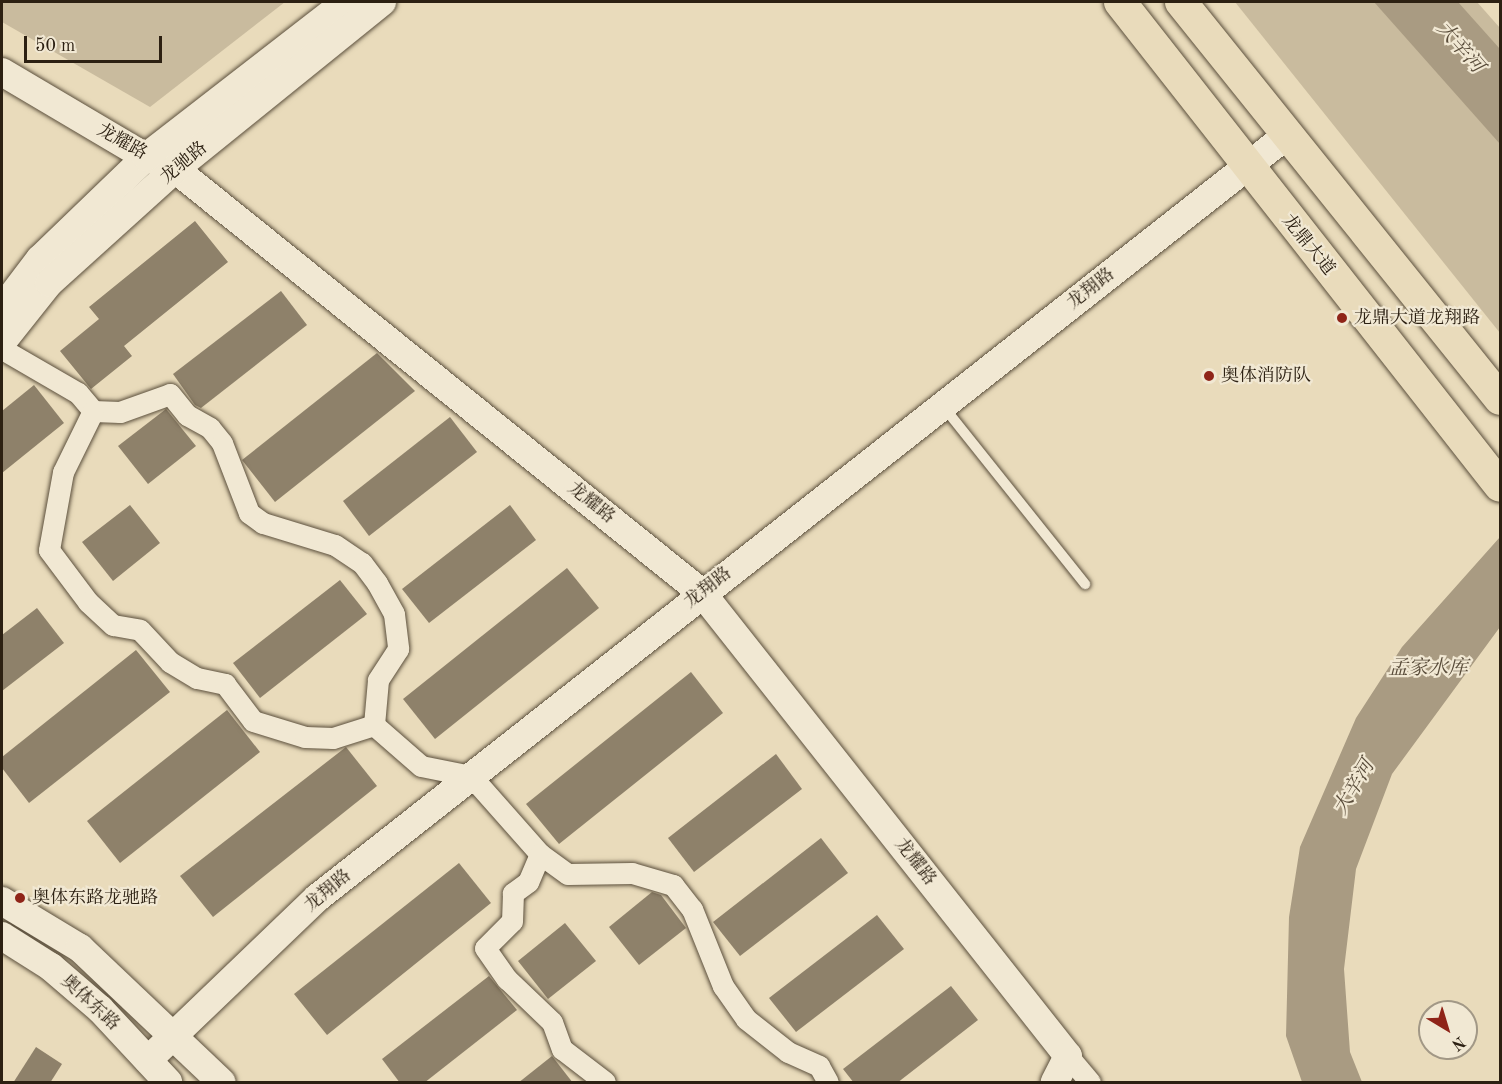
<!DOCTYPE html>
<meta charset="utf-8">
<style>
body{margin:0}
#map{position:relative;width:1502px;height:1084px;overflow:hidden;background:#e9dbbb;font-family:"Old Standard TT","Noto Serif SC",serif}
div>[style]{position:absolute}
.green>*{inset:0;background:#c9bb9e}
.water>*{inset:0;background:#a99b82}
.building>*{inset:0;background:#8e816a}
.roads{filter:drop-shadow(0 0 2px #5b4f3c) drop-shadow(0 0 2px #5b4f3c)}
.lane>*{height:10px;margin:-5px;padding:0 5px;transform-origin:5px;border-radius:5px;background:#f1e8d3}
.street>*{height:21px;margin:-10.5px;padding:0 10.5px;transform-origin:10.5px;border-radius:10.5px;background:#f1e8d3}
.secondary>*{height:28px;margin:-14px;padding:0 14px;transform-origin:14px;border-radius:14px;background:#f1e8d3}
.primary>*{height:32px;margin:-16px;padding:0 16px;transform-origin:16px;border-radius:16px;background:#e9dbbb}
.dots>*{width:16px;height:16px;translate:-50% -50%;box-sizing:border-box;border:3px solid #f1e8d3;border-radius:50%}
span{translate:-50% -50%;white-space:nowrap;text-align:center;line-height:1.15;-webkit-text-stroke:4.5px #f1e8d3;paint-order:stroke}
.street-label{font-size:18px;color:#2c2012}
.poi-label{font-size:18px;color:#2c2012}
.left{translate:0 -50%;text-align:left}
.water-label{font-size:20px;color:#584b39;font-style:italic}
.frame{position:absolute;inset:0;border:3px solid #2c2012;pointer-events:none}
.north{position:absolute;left:1418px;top:1000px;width:60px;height:60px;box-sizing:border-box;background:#f1e8d3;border:2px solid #a29886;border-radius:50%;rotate:142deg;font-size:16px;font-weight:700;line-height:24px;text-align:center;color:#2c2012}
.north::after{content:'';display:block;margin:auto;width:21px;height:27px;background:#8f2418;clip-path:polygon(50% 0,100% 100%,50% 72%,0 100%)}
.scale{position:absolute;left:24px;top:36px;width:138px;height:27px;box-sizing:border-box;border:3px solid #2c2012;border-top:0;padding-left:8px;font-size:18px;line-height:21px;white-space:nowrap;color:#2c2012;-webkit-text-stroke:4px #f1e8d3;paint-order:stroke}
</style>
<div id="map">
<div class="green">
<i style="clip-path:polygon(2px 2px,285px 2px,150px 107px,2px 22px)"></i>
<i style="clip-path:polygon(1235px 2px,1477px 2px,1500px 28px,1500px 333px)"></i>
</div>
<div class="water">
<i style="clip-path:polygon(1374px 2px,1458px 2px,1500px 49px,1500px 144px)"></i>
<i style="clip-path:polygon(1500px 537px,1500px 627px,1392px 774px,1356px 869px,1344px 969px,1350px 1052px,1362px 1082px,1302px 1082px,1286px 1036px,1289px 917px,1300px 847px,1356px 718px,1402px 647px)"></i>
</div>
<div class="building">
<i style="clip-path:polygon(195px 221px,228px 262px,124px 346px,132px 356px,91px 389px,60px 351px,99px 319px,89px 307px)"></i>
<i style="clip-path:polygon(281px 291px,307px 325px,201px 408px,195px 405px,173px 374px)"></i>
<i style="clip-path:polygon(377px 353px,415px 391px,275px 502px,242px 460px)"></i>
<i style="clip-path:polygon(34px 385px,64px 423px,2px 473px,2px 411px)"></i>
<i style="clip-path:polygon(166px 409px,196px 446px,148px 484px,118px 446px)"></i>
<i style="clip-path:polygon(450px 417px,477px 452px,369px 536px,343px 501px)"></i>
<i style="clip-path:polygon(130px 505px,160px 543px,113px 581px,82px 542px)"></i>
<i style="clip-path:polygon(510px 505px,536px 540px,429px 623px,402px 589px)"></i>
<i style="clip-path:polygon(567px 568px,599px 608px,435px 739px,403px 699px)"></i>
<i style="clip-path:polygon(340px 580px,367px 614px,260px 698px,233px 663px)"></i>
<i style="clip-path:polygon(37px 608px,64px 643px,2px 691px,2px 635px)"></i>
<i style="clip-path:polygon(136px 650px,170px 692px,29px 803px,2px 768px,2px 757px)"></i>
<i style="clip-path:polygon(691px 672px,723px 713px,559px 844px,526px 804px)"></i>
<i style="clip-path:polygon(227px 710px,260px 752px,120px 863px,87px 821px)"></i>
<i style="clip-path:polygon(346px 747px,377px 786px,213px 917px,180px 876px)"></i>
<i style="clip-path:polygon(776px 754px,802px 789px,694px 872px,668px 838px)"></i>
<i style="clip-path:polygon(821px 838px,848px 873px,740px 956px,713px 922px)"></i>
<i style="clip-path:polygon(459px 863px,491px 903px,327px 1035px,294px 994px)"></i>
<i style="clip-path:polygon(652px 892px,661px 895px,686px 928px,639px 965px,609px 927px)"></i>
<i style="clip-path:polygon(877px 915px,904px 949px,796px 1032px,769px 998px)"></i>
<i style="clip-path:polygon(565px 923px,596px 961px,548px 999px,518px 961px)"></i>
<i style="clip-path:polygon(489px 976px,517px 1010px,424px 1083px,400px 1083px,382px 1059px)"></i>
<i style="clip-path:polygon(951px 986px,978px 1020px,897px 1083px,854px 1083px,843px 1069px)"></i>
<i style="clip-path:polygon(36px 1047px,62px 1064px,50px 1083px,13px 1083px)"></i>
<i style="clip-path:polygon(552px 1056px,573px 1083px,518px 1083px)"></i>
</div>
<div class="roads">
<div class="lane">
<i style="left:943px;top:406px;width:228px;rotate:51.4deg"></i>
</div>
<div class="street">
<i style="left:2px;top:349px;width:88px;rotate:30.1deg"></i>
<i style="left:78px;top:393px;width:23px;rotate:50deg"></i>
<i style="left:93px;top:411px;width:27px;rotate:2deg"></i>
<i style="left:120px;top:412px;width:53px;rotate:-19.8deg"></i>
<i style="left:170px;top:394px;width:27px;rotate:51deg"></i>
<i style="left:187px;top:415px;width:26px;rotate:29deg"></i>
<i style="left:210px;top:428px;width:19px;rotate:51deg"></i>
<i style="left:222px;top:443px;width:75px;rotate:68.9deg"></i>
<i style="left:249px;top:513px;width:17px;rotate:36deg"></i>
<i style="left:263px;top:523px;width:75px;rotate:17deg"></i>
<i style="left:335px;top:545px;width:32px;rotate:34deg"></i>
<i style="left:362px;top:563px;width:25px;rotate:53deg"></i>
<i style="left:377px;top:583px;width:35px;rotate:61deg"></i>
<i style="left:394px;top:614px;width:35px;rotate:83deg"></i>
<i style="left:398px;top:649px;width:37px;rotate:123deg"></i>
<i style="left:378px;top:680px;width:45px;rotate:95.1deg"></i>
<i style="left:374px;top:725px;width:62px;rotate:41.1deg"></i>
<i style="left:421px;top:766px;width:51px;rotate:11.3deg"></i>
<i style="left:471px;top:776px;width:104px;rotate:48.5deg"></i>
<i style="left:540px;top:854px;width:34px;rotate:36deg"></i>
<i style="left:568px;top:874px;width:64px;rotate:-0.9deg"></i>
<i style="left:632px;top:873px;width:43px;rotate:16.3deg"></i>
<i style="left:673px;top:885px;width:31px;rotate:52deg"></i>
<i style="left:692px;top:909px;width:83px;rotate:68.1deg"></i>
<i style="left:723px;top:986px;width:40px;rotate:55.1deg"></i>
<i style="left:746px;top:1019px;width:53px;rotate:38.2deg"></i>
<i style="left:788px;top:1052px;width:34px;rotate:24deg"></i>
<i style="left:819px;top:1066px;width:18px;rotate:61deg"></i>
<i style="left:93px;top:411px;width:68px;rotate:116.2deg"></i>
<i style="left:63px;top:472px;width:79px;rotate:100.2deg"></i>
<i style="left:49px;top:550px;width:65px;rotate:53.1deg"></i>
<i style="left:88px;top:602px;width:34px;rotate:43deg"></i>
<i style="left:113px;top:625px;width:27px;rotate:10deg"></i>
<i style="left:140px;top:630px;width:44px;rotate:46.8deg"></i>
<i style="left:170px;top:662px;width:31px;rotate:31deg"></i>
<i style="left:197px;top:678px;width:29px;rotate:12deg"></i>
<i style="left:225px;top:684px;width:46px;rotate:52.9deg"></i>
<i style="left:253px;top:721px;width:54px;rotate:17.1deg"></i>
<i style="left:305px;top:737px;width:28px;rotate:2deg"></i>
<i style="left:333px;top:738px;width:43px;rotate:-17.6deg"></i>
<i style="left:540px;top:854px;width:30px;rotate:113deg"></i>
<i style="left:528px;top:882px;width:19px;rotate:144deg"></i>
<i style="left:513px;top:893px;width:28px;rotate:92deg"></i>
<i style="left:512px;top:921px;width:38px;rotate:135deg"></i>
<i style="left:485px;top:948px;width:38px;rotate:55deg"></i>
<i style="left:507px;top:979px;width:62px;rotate:43.7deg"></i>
<i style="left:552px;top:1022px;width:29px;rotate:70deg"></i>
<i style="left:562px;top:1049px;width:54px;rotate:37.5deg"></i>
<i style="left:1068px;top:1056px;width:34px;rotate:50deg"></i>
</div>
<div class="secondary">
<i style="left:2px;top:72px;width:167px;rotate:30.6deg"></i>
<i style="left:146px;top:157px;width:31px;rotate:22deg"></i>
<i style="left:175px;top:169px;width:676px;rotate:38.82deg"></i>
<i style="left:702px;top:593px;width:590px;rotate:51.67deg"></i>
<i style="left:1068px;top:1056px;width:29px;rotate:117deg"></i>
<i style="left:2px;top:309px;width:63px;rotate:-52.8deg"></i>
<i style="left:40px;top:259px;width:147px;rotate:-43.9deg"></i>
<i style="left:146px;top:157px;width:253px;rotate:-37.8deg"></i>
<i style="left:2px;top:342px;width:75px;rotate:-51.5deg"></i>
<i style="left:49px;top:283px;width:170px;rotate:-42.1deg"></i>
<i style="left:175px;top:169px;width:266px;rotate:-38.9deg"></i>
<i style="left:2px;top:901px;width:91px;rotate:31.1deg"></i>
<i style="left:80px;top:948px;width:195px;rotate:43.5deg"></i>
<i style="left:2px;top:936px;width:58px;rotate:32.3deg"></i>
<i style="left:51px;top:967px;width:65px;rotate:40.6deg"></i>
<i style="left:100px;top:1009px;width:100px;rotate:47deg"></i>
<i style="left:148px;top:1060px;width:234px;rotate:-43.8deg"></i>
<i style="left:317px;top:898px;width:1233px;rotate:-38.18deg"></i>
</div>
<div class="primary">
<i style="left:1120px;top:2px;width:615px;rotate:51.86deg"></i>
<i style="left:1181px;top:2px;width:509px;rotate:51.22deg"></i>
</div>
</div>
<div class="dots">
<i style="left:1342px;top:318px;background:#8f2418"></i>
<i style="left:1209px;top:376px;background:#8f2418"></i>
<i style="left:20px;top:898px;background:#8f2418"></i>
</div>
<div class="street-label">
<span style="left:122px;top:142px;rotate:29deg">龙耀路</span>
<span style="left:184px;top:163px;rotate:-40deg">龙驰路</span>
<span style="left:1308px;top:245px;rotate:51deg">龙鼎大道</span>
<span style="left:1091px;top:289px;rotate:-38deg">龙翔路</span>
<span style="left:591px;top:503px;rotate:39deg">龙耀路</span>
<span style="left:708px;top:588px;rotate:-38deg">龙翔路</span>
<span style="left:915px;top:862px;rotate:52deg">龙耀路</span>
<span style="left:328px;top:891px;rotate:-40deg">龙翔路</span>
<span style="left:90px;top:1003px;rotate:43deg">奥体东路</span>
</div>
<div class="poi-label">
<span class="left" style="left:1354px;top:318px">龙鼎大道龙翔路</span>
<span class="left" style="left:1221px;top:376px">奥体消防队</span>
<span class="left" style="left:32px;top:898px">奥体东路龙驰路</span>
</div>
<div class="water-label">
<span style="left:1459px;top:48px;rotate:49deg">大辛河</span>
<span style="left:1428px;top:669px">孟家水库</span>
<span style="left:1355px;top:788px;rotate:-59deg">大辛河</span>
</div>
<div class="frame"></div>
<div class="north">N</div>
<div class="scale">50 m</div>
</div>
